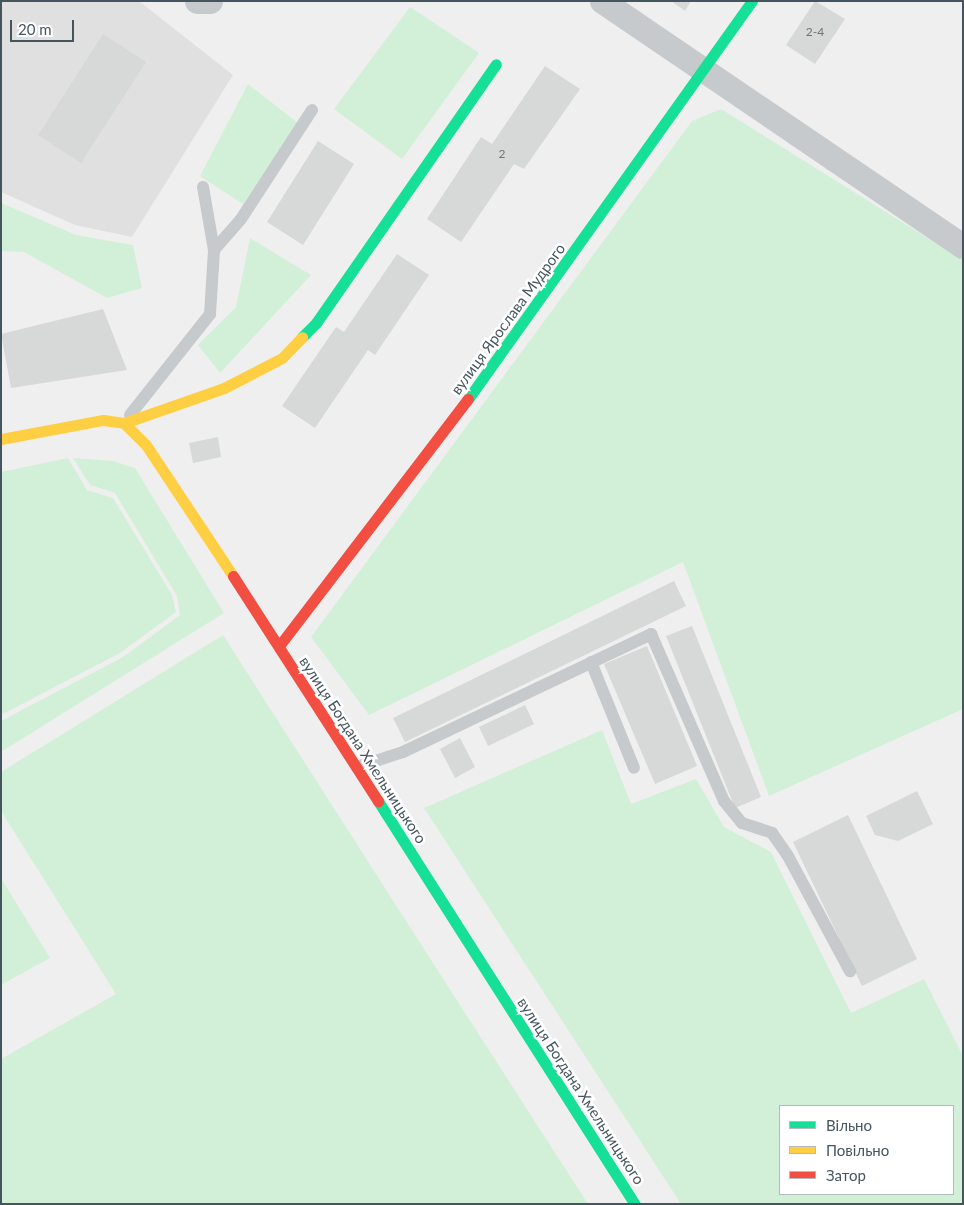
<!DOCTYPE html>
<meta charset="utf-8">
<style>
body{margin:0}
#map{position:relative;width:964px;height:1205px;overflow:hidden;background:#f0efef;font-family:Lato,sans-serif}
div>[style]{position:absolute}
.education>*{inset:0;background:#e1e0e1}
.green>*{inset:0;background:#d2f0d8}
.building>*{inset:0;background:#d7d8d8}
.lane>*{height:12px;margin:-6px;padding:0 6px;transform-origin:6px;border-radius:6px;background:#c6cacc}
.street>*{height:25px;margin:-12.5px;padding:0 12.5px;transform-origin:12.5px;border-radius:12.5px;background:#c6cacc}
.fast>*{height:11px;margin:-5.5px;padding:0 5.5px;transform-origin:5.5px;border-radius:5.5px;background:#16e098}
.slow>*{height:11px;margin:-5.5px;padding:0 5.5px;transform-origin:5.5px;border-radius:5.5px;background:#ffcf43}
.jam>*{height:11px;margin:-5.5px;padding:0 5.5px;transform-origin:5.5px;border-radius:5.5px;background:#f24e42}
span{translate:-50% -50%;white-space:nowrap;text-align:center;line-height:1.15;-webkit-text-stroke:5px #fff;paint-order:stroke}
.number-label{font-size:12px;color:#6a767c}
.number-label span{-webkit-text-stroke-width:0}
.street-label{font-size:15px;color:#45555d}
.frame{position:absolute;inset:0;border:2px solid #45555d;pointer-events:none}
.legend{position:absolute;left:779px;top:1105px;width:175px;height:90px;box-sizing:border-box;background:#fff;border:1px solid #b5bbbe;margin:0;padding:6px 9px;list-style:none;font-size:15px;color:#45555d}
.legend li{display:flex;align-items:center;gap:10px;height:25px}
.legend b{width:25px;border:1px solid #b5bbbe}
.scale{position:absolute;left:10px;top:20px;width:64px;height:22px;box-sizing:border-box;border:2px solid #45555d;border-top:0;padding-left:6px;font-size:15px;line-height:18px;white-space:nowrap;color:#45555d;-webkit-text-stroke:4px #fff;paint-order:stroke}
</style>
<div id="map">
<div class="education">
<i style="clip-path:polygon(1px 1px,139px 1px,233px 75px,132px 237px,75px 225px,1px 192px)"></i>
</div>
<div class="green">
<i style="clip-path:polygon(410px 7px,479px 53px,402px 159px,334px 109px)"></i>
<i style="clip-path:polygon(248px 84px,298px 123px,243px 204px,200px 176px)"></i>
<i style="clip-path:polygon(721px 109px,963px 260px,963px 709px,769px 796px,683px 562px,369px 715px,311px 637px,692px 121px)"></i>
<i style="clip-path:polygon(1px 203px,76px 235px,133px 245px,142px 288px,107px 298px,24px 252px,1px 251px)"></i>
<i style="clip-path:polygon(250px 238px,311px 275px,220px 373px,198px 345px,236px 307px)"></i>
<i style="clip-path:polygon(68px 458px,87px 490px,113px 498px,172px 595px,176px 612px,120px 653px,1px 715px,1px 472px)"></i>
<i style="clip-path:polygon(73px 458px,113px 461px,135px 468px,224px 613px,1px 752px,1px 721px,123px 657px,180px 615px,177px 596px,115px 493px,90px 485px)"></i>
<i style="clip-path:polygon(223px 635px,449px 988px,588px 1204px,1px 1204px,1px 1059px,116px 994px,1px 811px,1px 772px)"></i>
<i style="clip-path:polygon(evenodd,602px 730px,631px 804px,696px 779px,724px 827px,771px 852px,851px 1013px,924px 979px,963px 1056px,963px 1204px,681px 1204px,424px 808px,602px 730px,780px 1106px,953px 1106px,953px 1194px,780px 1194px,780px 1106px)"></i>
<i style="clip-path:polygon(1px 878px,50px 958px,1px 985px)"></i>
</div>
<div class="building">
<i style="clip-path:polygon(671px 1px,691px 1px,685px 11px)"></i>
<i style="clip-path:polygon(815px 1px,845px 19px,815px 64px,786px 45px)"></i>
<i style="clip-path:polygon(103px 34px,146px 62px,81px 163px,38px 135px)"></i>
<i style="clip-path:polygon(545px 66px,580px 89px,524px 169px,514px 164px,461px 242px,427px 219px,481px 137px,492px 144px)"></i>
<i style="clip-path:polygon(318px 141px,354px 164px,303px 245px,267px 222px)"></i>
<i style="clip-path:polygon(397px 254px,429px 275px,375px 355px,368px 350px,315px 428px,282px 406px,336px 327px,344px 332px)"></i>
<i style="clip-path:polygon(103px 309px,127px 370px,11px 388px,1px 334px)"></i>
<i style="clip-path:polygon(218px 437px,221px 457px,193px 463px,189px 443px)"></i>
<i style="clip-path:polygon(674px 581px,686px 606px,405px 742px,393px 718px)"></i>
<i style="clip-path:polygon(692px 626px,761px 797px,735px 808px,666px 636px)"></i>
<i style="clip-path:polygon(647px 646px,697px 766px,655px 784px,604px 664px)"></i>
<i style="clip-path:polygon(525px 705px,534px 724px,488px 746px,479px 727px)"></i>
<i style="clip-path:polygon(460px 738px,475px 767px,455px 778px,440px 749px)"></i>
<i style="clip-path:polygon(917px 791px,933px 824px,898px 841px,875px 835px,866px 816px)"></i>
<i style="clip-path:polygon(848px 815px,917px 959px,862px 986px,793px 842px)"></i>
</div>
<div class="lane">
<i style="left:214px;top:250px;width:41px;rotate:-48.9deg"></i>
<i style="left:241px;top:219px;width:130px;rotate:-56.9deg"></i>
<i style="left:130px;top:415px;width:129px;rotate:-51.6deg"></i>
<i style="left:210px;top:314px;width:64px;rotate:-86.4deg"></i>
<i style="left:214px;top:250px;width:64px;rotate:-99.9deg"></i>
<i style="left:591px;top:662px;width:114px;rotate:67.9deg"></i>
<i style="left:357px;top:767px;width:48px;rotate:-18.1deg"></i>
<i style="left:403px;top:752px;width:275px;rotate:-25.4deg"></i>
<i style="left:651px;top:634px;width:182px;rotate:66.4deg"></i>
<i style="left:724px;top:801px;width:28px;rotate:51deg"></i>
<i style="left:742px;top:823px;width:32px;rotate:18deg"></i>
<i style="left:772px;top:833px;width:28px;rotate:55deg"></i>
<i style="left:788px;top:856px;width:131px;rotate:61.7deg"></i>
</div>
<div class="street">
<i style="left:197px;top:1px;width:13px"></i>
<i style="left:602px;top:1px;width:436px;rotate:34.2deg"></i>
</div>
<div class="fast">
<i style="left:302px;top:337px;width:20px;rotate:-45deg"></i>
<i style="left:316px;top:323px;width:315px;rotate:-55.2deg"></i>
<i style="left:468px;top:399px;width:489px;rotate:-54.5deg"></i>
<i style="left:378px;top:801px;width:478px;rotate:57.5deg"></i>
</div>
<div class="slow">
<i style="left:124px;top:423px;width:106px;rotate:-19.3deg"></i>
<i style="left:224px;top:388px;width:65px;rotate:-27.3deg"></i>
<i style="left:282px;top:358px;width:29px;rotate:-46deg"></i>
<i style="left:1px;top:439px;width:104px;rotate:-10.6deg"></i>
<i style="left:103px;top:420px;width:21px;rotate:8deg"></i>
<i style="left:124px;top:423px;width:31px;rotate:45deg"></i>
<i style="left:146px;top:445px;width:157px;rotate:56.4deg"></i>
</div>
<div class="jam">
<i style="left:233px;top:576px;width:268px;rotate:57.2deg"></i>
<i style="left:279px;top:646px;width:311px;rotate:-52.6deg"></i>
</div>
<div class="number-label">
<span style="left:815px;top:32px">2-4</span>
<span style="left:502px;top:154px">2</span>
</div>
<div class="street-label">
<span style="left:508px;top:319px;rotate:-54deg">вулиця Ярослава Мудрого</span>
<span style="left:363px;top:750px;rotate:57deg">вулиця Богдана Хмельницького</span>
<span style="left:581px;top:1091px;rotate:57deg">вулиця Богдана Хмельницького</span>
</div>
<div class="frame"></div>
<ul class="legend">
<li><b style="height:6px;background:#16e098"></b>Вільно</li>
<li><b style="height:6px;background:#ffcf43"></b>Повільно</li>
<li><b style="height:6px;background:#f24e42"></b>Затор</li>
</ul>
<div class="scale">20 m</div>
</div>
